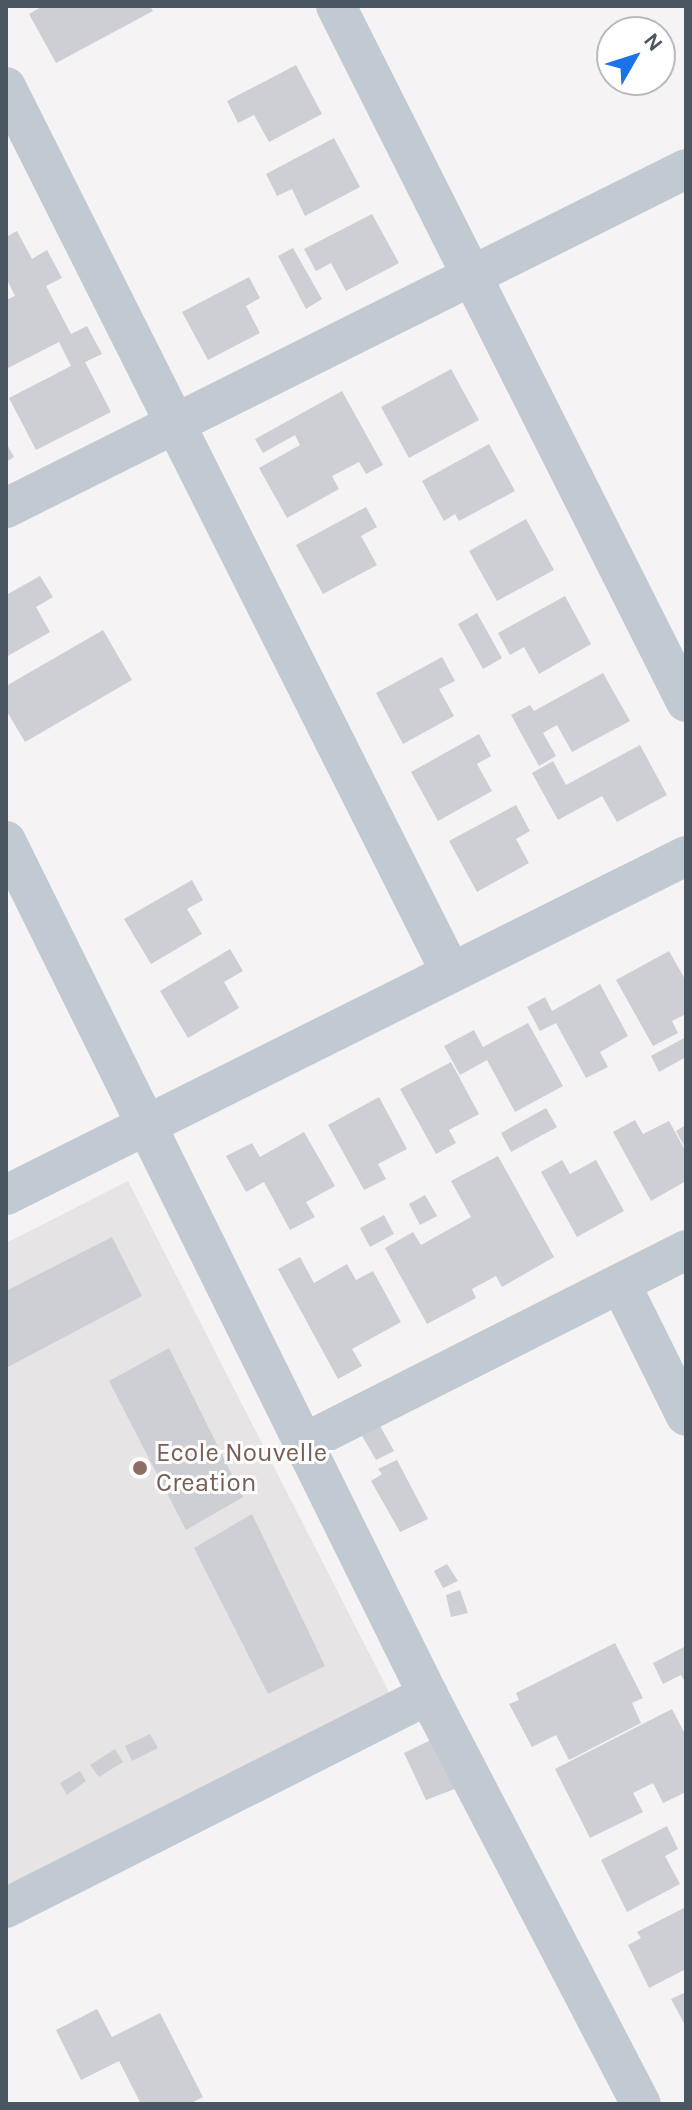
<!DOCTYPE html>
<style>
body{margin:0}
#map{position:relative;width:692px;height:2110px;overflow:hidden;background:#f5f3f3;font-family:Karla,sans-serif}
div>[style]{position:absolute}
.education>*{inset:0;background:#e6e4e5}
.building>*{inset:0;background:#cdcfd5}
.minor>*{height:40px;margin:-20px;padding:0 20px;transform-origin:20px;border-radius:20px;background:#c1cad2}
.dots>*{width:22px;height:22px;translate:-50% -50%;box-sizing:border-box;border:4px solid #fff;border-radius:50%}
span{translate:-50% -50%;white-space:nowrap;text-align:center;line-height:1.15;-webkit-text-stroke:6px #fff;paint-order:stroke}
.education-label{font-size:26px;color:#785e54}
.left{translate:0 -50%;text-align:left}
.frame{position:absolute;inset:0;border:8px solid #4a5661;pointer-events:none}
.north{position:absolute;left:596px;top:16px;width:80px;height:80px;box-sizing:border-box;background:#fff;border:2px solid #b7bbc0;border-radius:50%;rotate:51deg;font-size:22px;font-weight:700;line-height:32px;text-align:center;color:#4a5661}
.north::after{content:'';display:block;margin:auto;width:28px;height:36px;background:#1a73e8;clip-path:polygon(50% 0,100% 100%,50% 72%,0 100%)}
</style>
<div id="map">
<div class="education">
<i style="clip-path:polygon(128px 1181px,390px 1694px,6px 1886px,6px 1243px)"></i>
</div>
<div class="building">
<i style="clip-path:polygon(43px 6px,150px 6px,153px 11px,56px 63px,29px 14px)"></i>
<i style="clip-path:polygon(296px 65px,322px 114px,269px 142px,254px 115px,238px 123px,227px 101px)"></i>
<i style="clip-path:polygon(334px 138px,360px 187px,305px 216px,292px 189px,277px 196px,266px 174px)"></i>
<i style="clip-path:polygon(372px 214px,399px 263px,346px 291px,331px 263px,316px 271px,304px 249px)"></i>
<i style="clip-path:polygon(17px 231px,32px 259px,47px 250px,62px 278px,46px 286px,71px 334px,87px 326px,102px 354px,85px 362px,111px 412px,36px 450px,9px 398px,71px 366px,59px 342px,6px 369px,6px 300px,15px 296px,6px 278px,6px 237px)"></i>
<i style="clip-path:polygon(293px 248px,322px 299px,306px 309px,278px 256px)"></i>
<i style="clip-path:polygon(249px 277px,260px 298px,246px 306px,260px 333px,208px 360px,182px 312px)"></i>
<i style="clip-path:polygon(451px 369px,479px 420px,409px 458px,381px 407px)"></i>
<i style="clip-path:polygon(342px 391px,383px 465px,366px 474px,359px 462px,332px 476px,339px 489px,287px 518px,259px 468px,300px 445px,295px 435px,263px 453px,255px 439px)"></i>
<i style="clip-path:polygon(6px 443px,14px 457px,6px 462px)"></i>
<i style="clip-path:polygon(489px 444px,515px 491px,459px 521px,455px 514px,444px 521px,422px 481px)"></i>
<i style="clip-path:polygon(366px 507px,377px 527px,361px 536px,377px 565px,323px 594px,296px 545px)"></i>
<i style="clip-path:polygon(526px 519px,554px 570px,497px 601px,469px 551px)"></i>
<i style="clip-path:polygon(40px 576px,53px 597px,36px 607px,50px 632px,6px 657px,6px 595px)"></i>
<i style="clip-path:polygon(565px 596px,591px 644px,539px 674px,524px 647px,510px 655px,498px 633px)"></i>
<i style="clip-path:polygon(477px 613px,502px 658px,483px 669px,458px 624px)"></i>
<i style="clip-path:polygon(103px 630px,132px 680px,25px 742px,6px 710px,6px 686px)"></i>
<i style="clip-path:polygon(442px 657px,455px 681px,439px 689px,454px 716px,403px 744px,376px 693px)"></i>
<i style="clip-path:polygon(603px 673px,630px 721px,572px 752px,557px 725px,543px 733px,556px 756px,539px 766px,511px 715px,530px 705px,534px 711px)"></i>
<i style="clip-path:polygon(479px 734px,491px 756px,477px 764px,492px 791px,438px 821px,411px 772px)"></i>
<i style="clip-path:polygon(640px 745px,667px 795px,617px 822px,602px 796px,558px 820px,532px 773px,553px 761px,566px 785px)"></i>
<i style="clip-path:polygon(516px 805px,530px 831px,516px 839px,529px 863px,477px 892px,449px 841px)"></i>
<i style="clip-path:polygon(192px 880px,203px 900px,187px 909px,202px 934px,151px 964px,124px 919px)"></i>
<i style="clip-path:polygon(230px 949px,243px 971px,224px 982px,239px 1008px,188px 1038px,160px 991px)"></i>
<i style="clip-path:polygon(669px 951px,686px 981px,686px 1014px,672px 1021px,678px 1033px,653px 1046px,616px 980px)"></i>
<i style="clip-path:polygon(600px 984px,628px 1036px,600px 1052px,608px 1067px,586px 1078px,556px 1023px,540px 1031px,527px 1007px,545px 997px,552px 1011px)"></i>
<i style="clip-path:polygon(528px 1023px,563px 1086px,515px 1112px,487px 1060px,460px 1075px,444px 1046px,474px 1030px,483px 1047px)"></i>
<i style="clip-path:polygon(686px 1037px,686px 1057px,659px 1072px,651px 1056px)"></i>
<i style="clip-path:polygon(451px 1062px,479px 1114px,449px 1130px,456px 1143px,436px 1154px,400px 1089px)"></i>
<i style="clip-path:polygon(379px 1097px,407px 1149px,378px 1164px,386px 1179px,364px 1190px,328px 1125px)"></i>
<i style="clip-path:polygon(546px 1108px,557px 1127px,511px 1152px,501px 1133px)"></i>
<i style="clip-path:polygon(635px 1120px,643px 1134px,669px 1121px,686px 1152px,686px 1181px,651px 1201px,613px 1132px)"></i>
<i style="clip-path:polygon(686px 1125px,686px 1149px,676px 1131px)"></i>
<i style="clip-path:polygon(304px 1132px,335px 1186px,306px 1202px,315px 1217px,290px 1230px,264px 1182px,246px 1192px,226px 1156px,252px 1143px,260px 1157px)"></i>
<i style="clip-path:polygon(498px 1156px,554px 1257px,502px 1287px,496px 1276px,472px 1289px,476px 1298px,427px 1324px,385px 1248px,413px 1232px,421px 1245px,471px 1217px,451px 1181px)"></i>
<i style="clip-path:polygon(562px 1160px,570px 1174px,596px 1160px,624px 1211px,577px 1237px,541px 1172px)"></i>
<i style="clip-path:polygon(425px 1195px,437px 1216px,420px 1225px,409px 1204px)"></i>
<i style="clip-path:polygon(384px 1215px,394px 1234px,370px 1247px,360px 1228px)"></i>
<i style="clip-path:polygon(112px 1237px,142px 1296px,6px 1368px,6px 1291px)"></i>
<i style="clip-path:polygon(300px 1257px,314px 1283px,347px 1264px,356px 1280px,373px 1271px,401px 1322px,352px 1349px,362px 1366px,338px 1379px,278px 1269px)"></i>
<i style="clip-path:polygon(169px 1348px,243px 1497px,186px 1530px,109px 1381px)"></i>
<i style="clip-path:polygon(379px 1424px,394px 1451px,376px 1460px,361px 1434px)"></i>
<i style="clip-path:polygon(397px 1460px,428px 1519px,400px 1532px,371px 1481px,382px 1474px,378px 1469px)"></i>
<i style="clip-path:polygon(252px 1514px,325px 1666px,268px 1694px,194px 1548px)"></i>
<i style="clip-path:polygon(447px 1564px,458px 1581px,443px 1588px,434px 1571px)"></i>
<i style="clip-path:polygon(460px 1590px,468px 1613px,451px 1617px,446px 1595px)"></i>
<i style="clip-path:polygon(615px 1643px,643px 1698px,632px 1703px,641px 1723px,569px 1760px,556px 1735px,532px 1747px,509px 1704px,519px 1700px,516px 1693px)"></i>
<i style="clip-path:polygon(686px 1646px,686px 1684px,681px 1675px,663px 1684px,653px 1663px)"></i>
<i style="clip-path:polygon(672px 1709px,686px 1736px,686px 1792px,663px 1803px,653px 1783px,633px 1793px,643px 1812px,590px 1838px,555px 1769px)"></i>
<i style="clip-path:polygon(150px 1734px,158px 1748px,132px 1761px,125px 1746px)"></i>
<i style="clip-path:polygon(433px 1739px,457px 1788px,426px 1800px,404px 1753px)"></i>
<i style="clip-path:polygon(115px 1749px,123px 1762px,99px 1777px,90px 1765px)"></i>
<i style="clip-path:polygon(80px 1771px,86px 1781px,67px 1795px,60px 1783px)"></i>
<i style="clip-path:polygon(667px 1826px,678px 1849px,665px 1856px,680px 1884px,627px 1912px,601px 1860px)"></i>
<i style="clip-path:polygon(686px 1907px,686px 1969px,649px 1988px,628px 1945px,641px 1938px,637px 1932px)"></i>
<i style="clip-path:polygon(686px 1992px,686px 2027px,671px 1999px)"></i>
<i style="clip-path:polygon(97px 2009px,112px 2037px,160px 2013px,203px 2097px,189px 2104px,141px 2104px,119px 2061px,81px 2080px,56px 2030px)"></i>
</div>
<div class="minor">
<i style="left:336px;top:6px;width:779px;rotate:63.3deg"></i>
<i style="left:6px;top:87px;width:991px;rotate:63.33deg"></i>
<i style="left:6px;top:508px;width:760px;rotate:-26.5deg"></i>
<i style="left:6px;top:841px;width:953px;rotate:63.7deg"></i>
<i style="left:428px;top:1695px;width:461px;rotate:62.5deg"></i>
<i style="left:6px;top:1195px;width:760px;rotate:-26.5deg"></i>
<i style="left:621px;top:1285px;width:146px;rotate:63.6deg"></i>
<i style="left:304px;top:1443px;width:428px;rotate:-26.8deg"></i>
<i style="left:6px;top:1908px;width:473px;rotate:-26.8deg"></i>
</div>
<div class="dots">
<i style="left:140px;top:1468px;background:#8d6e63"></i>
</div>
<div class="education-label">
<span class="left" style="left:156px;top:1468px">Ecole Nouvelle<br>Creation</span>
</div>
<div class="frame"></div>
<div class="north">N</div>
</div>
